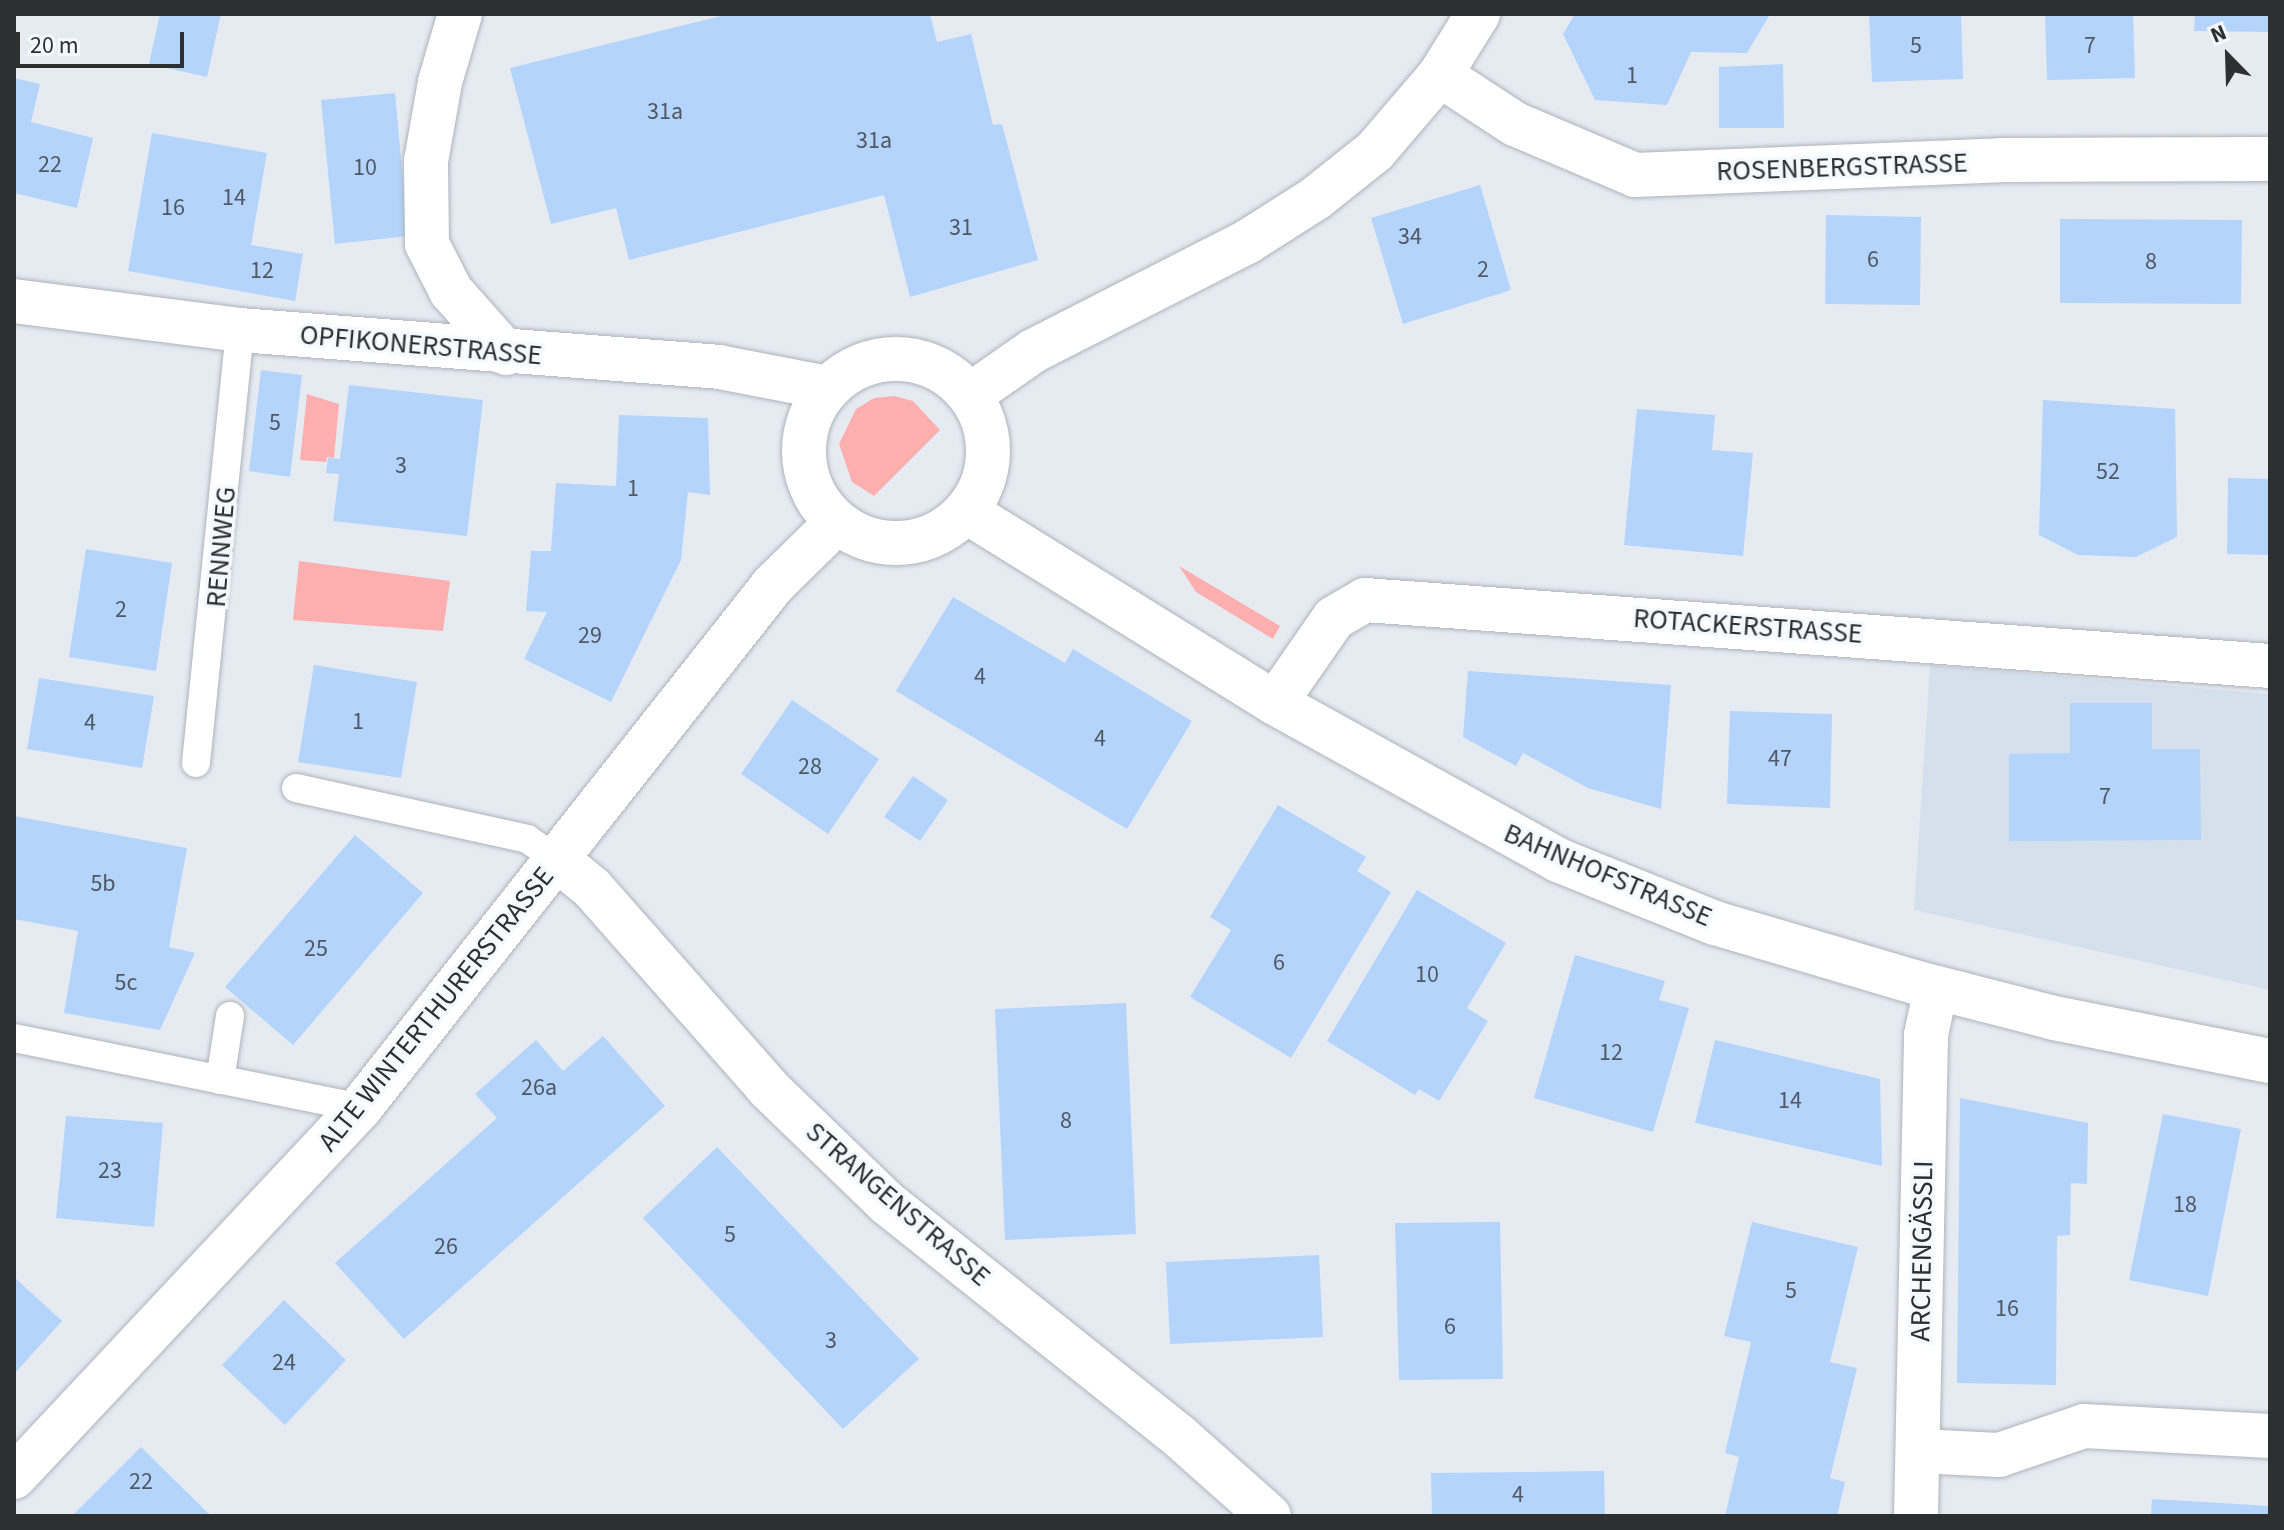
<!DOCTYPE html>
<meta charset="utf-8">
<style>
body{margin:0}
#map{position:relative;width:2284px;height:1530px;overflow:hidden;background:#e6ebf2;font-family:"Source Sans 3",sans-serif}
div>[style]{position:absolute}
.built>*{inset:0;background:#d5e0ed}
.green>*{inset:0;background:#fdaeae}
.building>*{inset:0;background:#b4d4fb}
.roads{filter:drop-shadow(0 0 2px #aeb3ba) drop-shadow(0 0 2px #aeb3ba)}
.lane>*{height:28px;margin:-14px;padding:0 14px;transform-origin:14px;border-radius:14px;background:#fff}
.street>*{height:44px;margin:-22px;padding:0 22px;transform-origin:22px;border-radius:22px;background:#fff}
.secondary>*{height:44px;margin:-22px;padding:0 22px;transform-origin:22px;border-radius:22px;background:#fff}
.secondary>.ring{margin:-22px;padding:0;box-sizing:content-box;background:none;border:44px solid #fff;border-radius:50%}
span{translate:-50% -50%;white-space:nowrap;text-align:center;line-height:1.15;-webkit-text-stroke:7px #f4f9fe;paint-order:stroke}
.number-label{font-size:24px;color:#4f5864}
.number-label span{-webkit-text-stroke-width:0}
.street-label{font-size:28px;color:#2d2f31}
.frame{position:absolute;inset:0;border:16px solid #2d2f31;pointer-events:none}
.north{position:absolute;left:2188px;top:16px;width:80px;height:80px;-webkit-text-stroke:6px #f4f9fe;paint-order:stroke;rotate:337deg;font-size:22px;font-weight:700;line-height:32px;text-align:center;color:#2d2f31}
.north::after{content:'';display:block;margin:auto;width:28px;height:36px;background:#2d2f31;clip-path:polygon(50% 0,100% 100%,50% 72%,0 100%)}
.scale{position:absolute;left:16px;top:32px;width:168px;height:36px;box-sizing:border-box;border:4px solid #2d2f31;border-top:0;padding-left:10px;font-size:24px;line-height:28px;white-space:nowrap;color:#2d2f31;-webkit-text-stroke:6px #f4f9fe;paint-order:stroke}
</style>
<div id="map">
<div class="built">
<i style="clip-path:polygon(1930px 665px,2270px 694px,2270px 990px,1914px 910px)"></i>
</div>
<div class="green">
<i style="clip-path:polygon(307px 394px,339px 404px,334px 458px,327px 457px,326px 462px,300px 460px)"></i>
<i style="clip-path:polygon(894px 396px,913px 401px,940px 430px,874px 496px,852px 482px,839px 444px,856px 409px,874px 398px)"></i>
<i style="clip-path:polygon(299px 561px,450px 581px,443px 631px,293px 620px)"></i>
<i style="clip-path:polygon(1179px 566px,1280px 626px,1273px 639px,1196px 592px)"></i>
</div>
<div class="building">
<i style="clip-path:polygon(160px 14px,221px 14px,207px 77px,149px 64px)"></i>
<i style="clip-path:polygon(729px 14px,930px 14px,937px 42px,971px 34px,993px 125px,1002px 124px,1038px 260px,910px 297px,884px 195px,629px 260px,616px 208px,551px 224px,510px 68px)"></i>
<i style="clip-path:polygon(1575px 14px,1770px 14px,1747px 53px,1691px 52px,1667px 105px,1595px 100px,1563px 34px)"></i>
<i style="clip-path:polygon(1869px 14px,1961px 14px,1963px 79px,1872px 82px)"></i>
<i style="clip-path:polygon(2045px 14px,2133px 14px,2135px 78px,2047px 80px)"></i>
<i style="clip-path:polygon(2195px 14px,2270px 14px,2270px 32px,2194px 31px)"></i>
<i style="clip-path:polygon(1783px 64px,1784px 128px,1719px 128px,1719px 67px)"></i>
<i style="clip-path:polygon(14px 78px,40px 84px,31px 122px,93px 138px,77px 208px,14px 193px)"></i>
<i style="clip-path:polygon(395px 93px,408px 236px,335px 244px,321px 100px)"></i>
<i style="clip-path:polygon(152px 133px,267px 153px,251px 245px,303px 254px,295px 301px,128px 271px)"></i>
<i style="clip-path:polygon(1480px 185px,1511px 290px,1403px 324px,1371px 218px)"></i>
<i style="clip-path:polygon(1826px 215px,1921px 217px,1920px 305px,1825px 304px)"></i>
<i style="clip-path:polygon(2060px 219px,2242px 220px,2241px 304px,2060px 303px)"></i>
<i style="clip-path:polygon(261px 370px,302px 375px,290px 477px,249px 471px)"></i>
<i style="clip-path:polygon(349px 385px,483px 400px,467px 536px,333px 521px,339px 474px,326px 473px,328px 458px,340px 459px)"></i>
<i style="clip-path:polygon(2043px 400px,2175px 409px,2177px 537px,2136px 557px,2078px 555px,2039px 535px)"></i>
<i style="clip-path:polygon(1637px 409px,1715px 415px,1712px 450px,1753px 453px,1743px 556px,1624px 545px)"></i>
<i style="clip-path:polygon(619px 415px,708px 418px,710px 495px,688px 492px,681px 560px,611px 702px,524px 659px,547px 612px,526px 611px,531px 551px,551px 551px,556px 483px,616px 486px)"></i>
<i style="clip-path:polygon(2228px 478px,2270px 479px,2270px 555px,2227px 554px)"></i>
<i style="clip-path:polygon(86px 549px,172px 563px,156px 671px,69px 657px)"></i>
<i style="clip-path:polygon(953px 597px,1065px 663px,1073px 649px,1192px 721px,1127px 829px,896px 691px)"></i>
<i style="clip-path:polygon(314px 665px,417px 682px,401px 778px,298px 762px)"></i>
<i style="clip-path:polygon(1468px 671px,1671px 685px,1661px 809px,1588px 788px,1523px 753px,1516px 766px,1463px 737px)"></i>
<i style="clip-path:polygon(39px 678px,154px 696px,142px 768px,27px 749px)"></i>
<i style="clip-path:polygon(792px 700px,879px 759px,828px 834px,741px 774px)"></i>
<i style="clip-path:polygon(2070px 703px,2152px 703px,2152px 749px,2200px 749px,2201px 840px,2009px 841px,2009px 754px,2070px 753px)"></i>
<i style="clip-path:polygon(1730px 711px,1832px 714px,1830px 808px,1727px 804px)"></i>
<i style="clip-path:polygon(913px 776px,948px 800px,920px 841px,884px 817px)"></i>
<i style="clip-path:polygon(1278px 805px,1366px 857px,1357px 871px,1391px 892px,1291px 1058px,1190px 997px,1231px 930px,1210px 917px)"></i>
<i style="clip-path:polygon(14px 816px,187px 848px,169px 947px,195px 953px,160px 1030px,64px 1013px,78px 931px,14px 919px)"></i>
<i style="clip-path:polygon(355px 835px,423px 893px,293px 1045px,225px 987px)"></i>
<i style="clip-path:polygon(1417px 890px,1506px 943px,1467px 1008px,1488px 1021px,1439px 1101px,1419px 1089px,1415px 1095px,1327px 1041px)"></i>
<i style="clip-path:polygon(1575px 955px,1665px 981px,1659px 1000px,1689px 1008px,1653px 1132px,1534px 1098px)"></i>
<i style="clip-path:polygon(1126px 1003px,1136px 1234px,1005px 1240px,995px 1009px)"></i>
<i style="clip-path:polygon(603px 1036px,665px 1106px,404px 1339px,335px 1263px,497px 1118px,475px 1094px,536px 1040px,563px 1071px)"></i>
<i style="clip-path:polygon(1715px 1040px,1880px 1079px,1882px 1166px,1695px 1123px)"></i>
<i style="clip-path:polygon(1960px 1098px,2088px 1123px,2087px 1184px,2071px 1183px,2070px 1235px,2057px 1236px,2056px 1385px,1957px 1383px)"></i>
<i style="clip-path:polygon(2163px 1114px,2241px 1129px,2208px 1296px,2129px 1280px)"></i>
<i style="clip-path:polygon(66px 1116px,163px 1123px,154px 1227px,56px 1218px)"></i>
<i style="clip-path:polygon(717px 1147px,919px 1359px,843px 1429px,643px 1218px)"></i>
<i style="clip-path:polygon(1500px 1222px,1503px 1379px,1399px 1380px,1395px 1223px)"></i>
<i style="clip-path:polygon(1752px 1222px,1858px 1247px,1830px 1362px,1857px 1368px,1830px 1478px,1845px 1482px,1837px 1516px,1725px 1516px,1739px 1457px,1725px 1453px,1751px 1342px,1724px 1336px)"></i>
<i style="clip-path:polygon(1319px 1255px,1323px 1337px,1170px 1344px,1166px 1262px)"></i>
<i style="clip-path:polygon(14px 1277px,62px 1321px,14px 1374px)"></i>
<i style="clip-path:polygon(284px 1300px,346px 1360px,285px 1425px,222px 1365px)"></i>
<i style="clip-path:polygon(141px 1447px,211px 1516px,72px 1516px)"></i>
<i style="clip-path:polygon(1604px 1471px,1605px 1516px,1432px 1516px,1431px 1473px)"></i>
<i style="clip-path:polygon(2152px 1499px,2270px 1506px,2270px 1516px,2151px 1516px)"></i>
</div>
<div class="roads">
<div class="lane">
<i style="left:196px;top:763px;width:435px;rotate:-84.2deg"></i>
<i style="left:296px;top:788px;width:237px;rotate:12.4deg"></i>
<i style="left:527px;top:839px;width:37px;rotate:34deg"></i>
<i style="left:14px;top:1038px;width:353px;rotate:11.4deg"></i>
<i style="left:220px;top:1080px;width:65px;rotate:-81.1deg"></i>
</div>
<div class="street">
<i style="left:460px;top:14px;width:71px;rotate:106.4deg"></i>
<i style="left:440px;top:82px;width:80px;rotate:100deg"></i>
<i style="left:426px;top:161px;width:83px;rotate:89.3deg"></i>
<i style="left:427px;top:244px;width:53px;rotate:62.9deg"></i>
<i style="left:451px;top:291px;width:83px;rotate:48.4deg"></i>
<i style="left:1440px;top:75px;width:90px;rotate:33.2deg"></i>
<i style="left:1515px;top:124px;width:130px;rotate:23deg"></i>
<i style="left:1635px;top:175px;width:366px;rotate:-2.3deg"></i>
<i style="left:2001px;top:160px;width:269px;rotate:-0.2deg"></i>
<i style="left:1275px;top:703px;width:103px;rotate:-55.2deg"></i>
<i style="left:1334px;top:618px;width:36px;rotate:-30deg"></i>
<i style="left:1365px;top:600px;width:907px;rotate:4.17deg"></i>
<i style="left:558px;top:860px;width:44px;rotate:39.5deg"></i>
<i style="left:592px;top:888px;width:268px;rotate:48.6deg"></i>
<i style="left:769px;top:1089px;width:164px;rotate:44deg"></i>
<i style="left:887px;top:1203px;width:375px;rotate:38.6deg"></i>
<i style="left:1180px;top:1437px;width:119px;rotate:41.6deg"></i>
<i style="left:1919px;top:1451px;width:80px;rotate:2.9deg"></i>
<i style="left:1999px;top:1455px;width:90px;rotate:-18.8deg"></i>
<i style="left:2084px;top:1426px;width:186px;rotate:3.1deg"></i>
<i style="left:1916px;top:1516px;width:481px;rotate:-88.8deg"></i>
<i style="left:1926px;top:1035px;width:48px;rotate:-78deg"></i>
</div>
<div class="secondary">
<i style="left:14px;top:301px;width:228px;rotate:7.3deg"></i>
<i style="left:240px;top:330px;width:480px;rotate:4.4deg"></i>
<i style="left:719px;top:367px;width:111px;rotate:10.9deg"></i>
<i class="ring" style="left:804px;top:359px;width:140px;height:140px"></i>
<i style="left:970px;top:395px;width:77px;rotate:-34.9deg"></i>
<i style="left:1033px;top:351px;width:240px;rotate:-27deg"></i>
<i style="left:1247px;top:242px;width:82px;rotate:-32.5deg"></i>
<i style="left:1316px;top:198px;width:75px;rotate:-38.5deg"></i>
<i style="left:1375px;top:151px;width:100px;rotate:-49.5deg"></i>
<i style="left:1440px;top:75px;width:72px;rotate:-58.1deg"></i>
<i style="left:967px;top:512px;width:362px;rotate:31.8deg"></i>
<i style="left:1275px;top:703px;width:324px;rotate:29deg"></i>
<i style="left:1558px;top:860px;width:169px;rotate:21.9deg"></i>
<i style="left:1715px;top:923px;width:212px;rotate:16.5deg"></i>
<i style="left:1918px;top:983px;width:140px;rotate:14.4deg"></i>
<i style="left:2054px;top:1018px;width:220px;rotate:11.3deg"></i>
<i style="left:14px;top:1477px;width:506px;rotate:-46.84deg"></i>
<i style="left:360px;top:1108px;width:666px;rotate:-51.7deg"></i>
<i style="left:773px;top:585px;width:88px;rotate:-44.5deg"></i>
</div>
</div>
<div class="number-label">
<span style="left:1916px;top:46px">5</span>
<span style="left:2090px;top:46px">7</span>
<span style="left:1632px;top:76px">1</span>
<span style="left:665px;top:112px">31a</span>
<span style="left:874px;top:141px">31a</span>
<span style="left:50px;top:165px">22</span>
<span style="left:365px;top:168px">10</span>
<span style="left:234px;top:198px">14</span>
<span style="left:173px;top:208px">16</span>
<span style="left:961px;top:228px">31</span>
<span style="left:1410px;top:237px">34</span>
<span style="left:1873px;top:260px">6</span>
<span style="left:2151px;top:262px">8</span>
<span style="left:1483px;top:270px">2</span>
<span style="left:262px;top:271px">12</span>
<span style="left:275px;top:423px">5</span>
<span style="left:401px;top:466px">3</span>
<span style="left:2108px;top:472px">52</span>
<span style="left:633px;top:489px">1</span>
<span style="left:121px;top:610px">2</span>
<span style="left:590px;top:636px">29</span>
<span style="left:980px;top:677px">4</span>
<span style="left:358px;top:722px">1</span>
<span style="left:90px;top:723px">4</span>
<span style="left:1100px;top:739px">4</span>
<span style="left:1780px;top:759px">47</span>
<span style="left:810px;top:767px">28</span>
<span style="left:2105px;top:797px">7</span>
<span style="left:103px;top:884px">5b</span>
<span style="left:316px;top:949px">25</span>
<span style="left:1279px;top:963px">6</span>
<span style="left:1427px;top:975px">10</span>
<span style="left:126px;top:983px">5c</span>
<span style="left:1611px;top:1053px">12</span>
<span style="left:539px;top:1088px">26a</span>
<span style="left:1790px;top:1101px">14</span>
<span style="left:1066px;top:1121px">8</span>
<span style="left:110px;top:1171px">23</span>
<span style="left:2185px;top:1205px">18</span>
<span style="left:730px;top:1235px">5</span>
<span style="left:446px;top:1247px">26</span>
<span style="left:1791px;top:1291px">5</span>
<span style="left:2007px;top:1309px">16</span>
<span style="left:1450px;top:1327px">6</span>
<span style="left:831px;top:1341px">3</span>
<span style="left:284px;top:1363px">24</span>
<span style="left:141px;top:1482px">22</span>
<span style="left:1518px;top:1495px">4</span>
</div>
<div class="street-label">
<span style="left:1842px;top:167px;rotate:-2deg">ROSENBERGSTRASSE</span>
<span style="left:421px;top:345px;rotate:5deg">OPFIKONERSTRASSE</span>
<span style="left:221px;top:547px;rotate:-85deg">RENNWEG</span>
<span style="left:1748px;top:626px;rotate:4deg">ROTACKERSTRASSE</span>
<span style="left:1608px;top:875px;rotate:23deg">BAHNHOFSTRASSE</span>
<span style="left:436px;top:1009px;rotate:-51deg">ALTE WINTERTHURERSTRASSE</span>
<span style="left:898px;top:1204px;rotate:41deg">STRANGENSTRASSE</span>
<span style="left:1922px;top:1251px;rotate:-89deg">ARCHENGÄSSLI</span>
</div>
<div class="frame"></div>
<div class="north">N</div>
<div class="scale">20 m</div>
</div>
